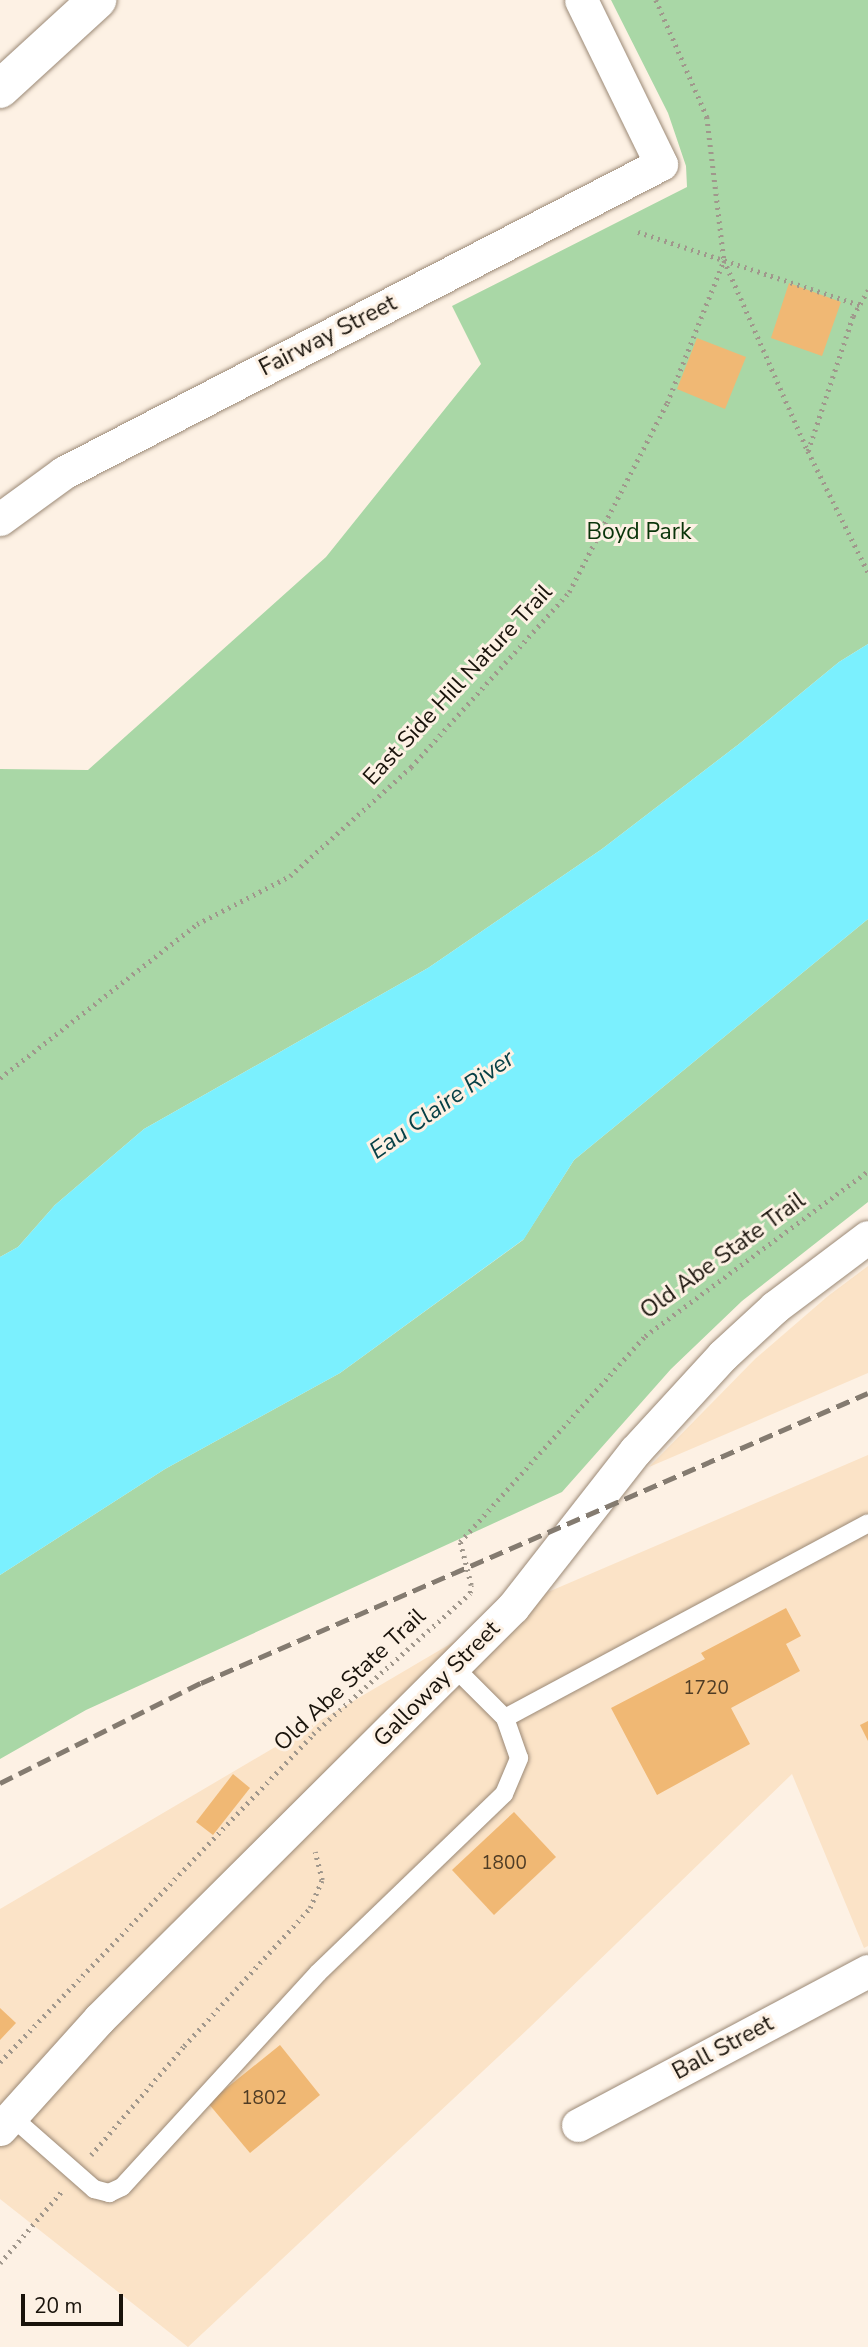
<!DOCTYPE html>
<style>
body{margin:0}
#map{position:relative;width:868px;height:2347px;overflow:hidden;background:#fdf1e4;font-family:"Nunito Sans",sans-serif}
div>[style]{position:absolute}
.built>*{inset:0;background:#fbe3c7}
.green>*{inset:0;background:#a9d7a6}
.water>*{inset:0;background:#7bf0fe}
.building>*{inset:0;background:#f0b874}
.path>*{height:4.5px;margin-top:-2.25px;transform-origin:0;background:repeating-linear-gradient(90deg,#a0978c 0 2px,transparent 0 7px)}
.roads{filter:drop-shadow(0 0 2px #9b8976) drop-shadow(0 0 2px #9b8976)}
.service>*{height:18px;margin:-9px;padding:0 9px;transform-origin:9px;border-radius:9px;background:#fff}
.minor>*{height:33px;margin:-16.5px;padding:0 16.5px;transform-origin:16.5px;border-radius:16.5px;background:#fff}
.tertiary>*{height:38px;margin:-19px;padding:0 19px;transform-origin:19px;border-radius:19px;background:#fff}
.rail>*{height:5px;margin-top:-2.5px;transform-origin:0;background:repeating-linear-gradient(90deg,#847b70 0 14px,transparent 0 21px)}
span{translate:-50% -50%;white-space:nowrap;text-align:center;line-height:1.15;-webkit-text-stroke:6px #fdf1e4;paint-order:stroke}
.number-label{font-size:19px;color:#4f3c25}
.number-label span{-webkit-text-stroke-width:0}
.street-label{font-size:23px;color:#19130b}
.park-label{font-size:23px;color:#0a340a}
.water-label{font-size:24px;color:#064046;font-style:italic}
.scale{position:absolute;left:21px;top:2294px;width:102px;height:32px;box-sizing:border-box;border:4px solid #19130b;border-top:0;padding-left:9px;font-size:21px;line-height:24px;white-space:nowrap;color:#19130b;-webkit-text-stroke:5px #fdf1e4;paint-order:stroke}
</style>
<div id="map">
<div class="built">
<i style="clip-path:polygon(868px 1266px,868px 1373px,649px 1467px,755px 1359px,828px 1296px)"></i>
<i style="clip-path:polygon(868px 1455px,868px 1946px,864px 1948px,792px 1774px,529px 2028px,188px 2347px,0 2199px,0 1909px,513px 1607px)"></i>
</div>
<div class="green">
<i style="clip-path:polygon(611px 0,868px 0,868px 644px,839px 662px,739px 744px,602px 849px,428px 968px,144px 1129px,55px 1205px,18px 1247px,0 1257px,0 769px,88px 770px,326px 557px,481px 364px,452px 306px,687px 187px,686px 166px,668px 113px)"></i>
<i style="clip-path:polygon(868px 919px,868px 1202px,742px 1301px,671px 1369px,562px 1492px,86px 1710px,0 1759px,0 1575px,165px 1469px,340px 1373px,523px 1240px,574px 1160px)"></i>
</div>
<div class="water">
<i style="clip-path:polygon(868px 644px,868px 919px,574px 1160px,524px 1239px,340px 1373px,165px 1469px,0 1575px,0 1257px,18px 1247px,55px 1205px,144px 1129px,428px 968px,602px 849px,739px 744px,839px 662px)"></i>
</div>
<div class="building">
<i style="clip-path:polygon(789px 283px,841px 302px,822px 356px,771px 338px)"></i>
<i style="clip-path:polygon(697px 338px,746px 357px,725px 409px,677px 389px)"></i>
<i style="clip-path:polygon(786px 1608px,801px 1636px,786px 1644px,800px 1671px,731px 1708px,750px 1744px,657px 1795px,611px 1708px,705px 1659px,701px 1653px)"></i>
<i style="clip-path:polygon(868px 1721px,868px 1741px,860px 1725px)"></i>
<i style="clip-path:polygon(233px 1774px,250px 1788px,213px 1835px,196px 1822px)"></i>
<i style="clip-path:polygon(514px 1812px,556px 1857px,494px 1915px,452px 1870px)"></i>
<i style="clip-path:polygon(0 2008px,16px 2023px,0 2040px)"></i>
<i style="clip-path:polygon(280px 2045px,320px 2095px,250px 2153px,208px 2103px)"></i>
</div>
<div class="path">
<i style="left:656px;top:0;width:128px;rotate:66.4deg"></i>
<i style="left:707px;top:117px;width:144px;rotate:83.2deg"></i>
<i style="left:724px;top:260px;width:209px;rotate:66.3deg"></i>
<i style="left:808px;top:451px;width:135px;rotate:63.6deg"></i>
<i style="left:638px;top:232px;width:234px;rotate:18.2deg"></i>
<i style="left:808px;top:451px;width:142px;rotate:-71.6deg"></i>
<i style="left:853px;top:316px;width:30px;rotate:-60deg"></i>
<i style="left:0;top:1078px;width:250px;rotate:-38deg"></i>
<i style="left:197px;top:924px;width:105px;rotate:-27.3deg"></i>
<i style="left:290px;top:876px;width:163px;rotate:-42deg"></i>
<i style="left:411px;top:767px;width:236px;rotate:-47.9deg"></i>
<i style="left:569px;top:592px;width:213px;rotate:-62.6deg"></i>
<i style="left:667px;top:403px;width:154px;rotate:-68.3deg"></i>
<i style="left:0;top:2062px;width:453px;rotate:-46.3deg"></i>
<i style="left:313px;top:1734px;width:211px;rotate:-41.9deg"></i>
<i style="left:470px;top:1593px;width:8px;rotate:-83deg"></i>
<i style="left:471px;top:1585px;width:44px;rotate:-104.3deg"></i>
<i style="left:460px;top:1542px;width:277px;rotate:-48.1deg"></i>
<i style="left:645px;top:1336px;width:277px;rotate:-36.5deg"></i>
<i style="left:91px;top:2155px;width:143px;rotate:-49.5deg"></i>
<i style="left:184px;top:2046px;width:187px;rotate:-47.6deg"></i>
<i style="left:310px;top:1908px;width:30px;rotate:-67deg"></i>
<i style="left:322px;top:1880px;width:29px;rotate:-104deg"></i>
<i style="left:0;top:2263px;width:94px;rotate:-49.3deg"></i>
</div>
<div class="roads">
<div class="service">
<i style="left:505px;top:1718px;width:412px;rotate:-28.2deg"></i>
<i style="left:11px;top:2116px;width:111px;rotate:41.3deg"></i>
<i style="left:94px;top:2189px;width:16px;rotate:15deg"></i>
<i style="left:109px;top:2193px;width:14px;rotate:-25deg"></i>
<i style="left:122px;top:2187px;width:290px;rotate:-47.5deg"></i>
<i style="left:318px;top:1973px;width:258px;rotate:-43.9deg"></i>
<i style="left:504px;top:1794px;width:39px;rotate:-67deg"></i>
<i style="left:519px;top:1758px;width:42px;rotate:-109.3deg"></i>
<i style="left:505px;top:1718px;width:72px;rotate:-135deg"></i>
</div>
<div class="minor">
<i style="left:0;top:519px;width:78px;rotate:-36.1deg"></i>
<i style="left:63px;top:473px;width:673px;rotate:-27.33deg"></i>
<i style="left:661px;top:164px;width:182px;rotate:-116deg"></i>
<i style="left:578px;top:2125px;width:328px;rotate:-28deg"></i>
<i style="left:0;top:2129px;width:148px;rotate:-48deg"></i>
<i style="left:99px;top:2019px;width:584px;rotate:-44.86deg"></i>
<i style="left:513px;top:1607px;width:198px;rotate:-52deg"></i>
<i style="left:635px;top:1451px;width:130px;rotate:-47.5deg"></i>
<i style="left:723px;top:1355px;width:71px;rotate:-42.7deg"></i>
<i style="left:775px;top:1307px;width:116px;rotate:-37deg"></i>
</div>
<div class="tertiary">
<i style="left:0;top:89px;width:132px;rotate:-42.5deg"></i>
</div>
</div>
<div class="rail">
<i style="left:0;top:1783px;width:225px;rotate:-26.5deg"></i>
<i style="left:201px;top:1683px;width:727px;rotate:-23.5deg"></i>
</div>
<div class="number-label">
<span style="left:706px;top:1689px">1720</span>
<span style="left:504px;top:1864px">1800</span>
<span style="left:264px;top:2099px">1802</span>
</div>
<div class="street-label">
<span style="left:328px;top:336px;rotate:-27deg">Fairway Street</span>
<span style="left:458px;top:685px;rotate:-47deg">East Side Hill Nature Trail</span>
<span style="left:723px;top:1256px;rotate:-36deg">Old Abe State Trail</span>
<span style="left:350px;top:1680px;rotate:-43deg">Old Abe State Trail</span>
<span style="left:437px;top:1684px;rotate:-45deg">Galloway Street</span>
<span style="left:723px;top:2048px;rotate:-28deg">Ball Street</span>
</div>
<div class="park-label">
<span style="left:639px;top:532px">Boyd Park</span>
</div>
<div class="water-label">
<span style="left:442px;top:1105px;rotate:-35deg">Eau Claire River</span>
</div>
<div class="scale">20 m</div>
</div>
